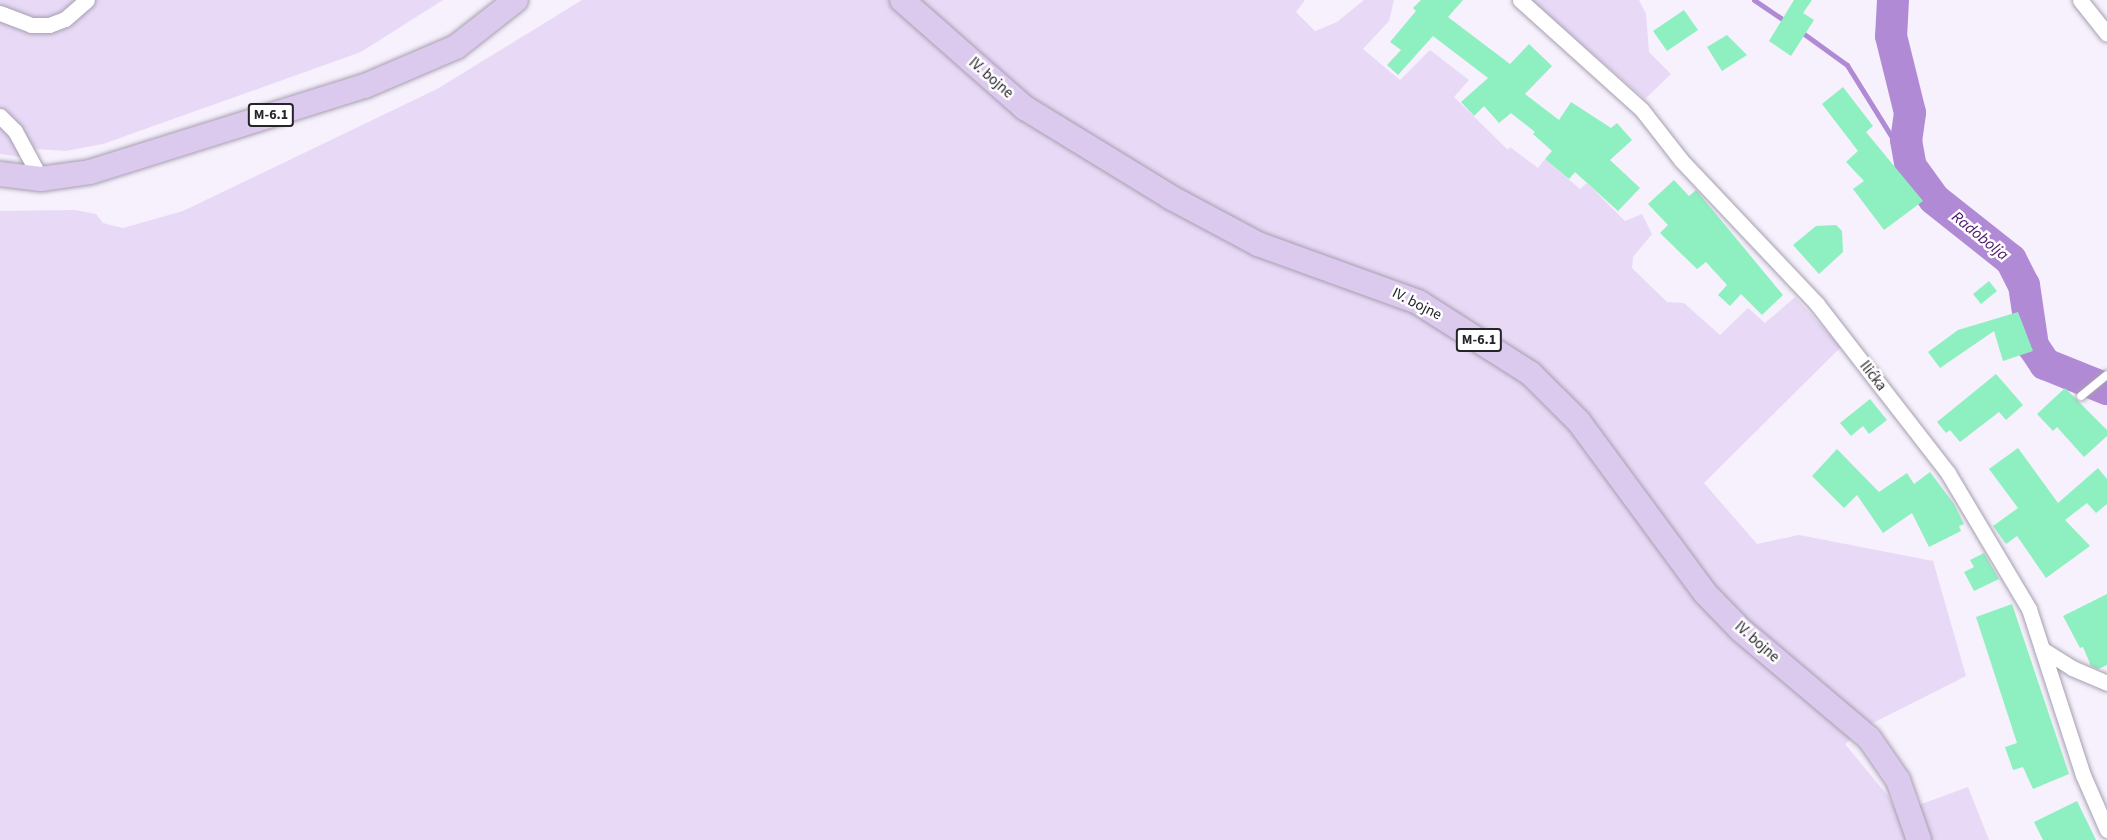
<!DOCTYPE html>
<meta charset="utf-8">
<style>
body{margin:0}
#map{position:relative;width:2107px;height:840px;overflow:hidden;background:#f6f1fc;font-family:"Source Sans 3",sans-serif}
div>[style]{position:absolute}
.green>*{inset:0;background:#e8daf7}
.stream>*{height:5px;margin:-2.5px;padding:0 2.5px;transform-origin:2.5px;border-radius:2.5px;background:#b18ad5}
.river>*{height:32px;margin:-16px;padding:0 16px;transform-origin:16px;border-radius:16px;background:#b18ad5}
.building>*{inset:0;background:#8ef0c1}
.roads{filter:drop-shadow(0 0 2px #a79eb0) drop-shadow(0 0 2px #a79eb0)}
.service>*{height:8px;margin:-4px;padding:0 4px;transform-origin:4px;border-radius:4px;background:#fff}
.minor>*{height:15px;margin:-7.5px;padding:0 7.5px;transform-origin:7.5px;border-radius:7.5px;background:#fff}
.primary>*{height:24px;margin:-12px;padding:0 12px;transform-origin:12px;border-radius:12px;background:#dcc9ee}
span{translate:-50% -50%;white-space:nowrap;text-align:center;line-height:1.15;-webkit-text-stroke:5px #fff;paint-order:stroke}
.shield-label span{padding:2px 4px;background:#fff;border:2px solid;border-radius:4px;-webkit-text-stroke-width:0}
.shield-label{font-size:14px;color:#26232a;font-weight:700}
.street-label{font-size:15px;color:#26232a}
.water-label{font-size:16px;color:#4a136d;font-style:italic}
</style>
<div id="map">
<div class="green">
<i style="clip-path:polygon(0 0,443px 0,361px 52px,103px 144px,66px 151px,36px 149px,30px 158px,0 154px)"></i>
<i style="clip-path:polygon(582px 0,1305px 0,1296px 12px,1315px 31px,1337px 22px,1364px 0,1394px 0,1389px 21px,1363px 49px,1400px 80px,1430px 50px,1469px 80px,1454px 97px,1508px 150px,1510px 147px,1538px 168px,1545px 159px,1580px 189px,1587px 183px,1625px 221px,1642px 214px,1652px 234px,1633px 257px,1632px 268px,1667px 302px,1684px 303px,1720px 335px,1748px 308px,1765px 323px,1795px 297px,1841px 347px,1704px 483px,1757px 544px,1799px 535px,1933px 561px,1966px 676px,1865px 727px,1845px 744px,1888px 796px,1897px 813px,1968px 787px,1989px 840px,0 840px,0 211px,75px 210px,96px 214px,103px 223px,123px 228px,183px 211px,437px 89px)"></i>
<i style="clip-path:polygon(1531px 0,1639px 0,1646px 14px,1649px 52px,1671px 74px,1645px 99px)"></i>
</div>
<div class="stream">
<i style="left:1754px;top:0;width:40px;rotate:34deg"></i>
<i style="left:1800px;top:31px;width:58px;rotate:35.9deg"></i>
<i style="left:1847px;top:65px;width:87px;rotate:58.1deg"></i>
<i style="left:1893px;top:139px;width:23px;rotate:47deg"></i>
</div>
<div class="river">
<i style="left:1893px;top:0;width:36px;rotate:93deg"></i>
<i style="left:1891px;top:36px;width:79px;rotate:76.1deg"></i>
<i style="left:1910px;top:113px;width:27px;rotate:98deg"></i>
<i style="left:1906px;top:140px;width:27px;rotate:80deg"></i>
<i style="left:1911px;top:167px;width:39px;rotate:54deg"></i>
<i style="left:1934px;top:199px;width:98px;rotate:38.4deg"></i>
<i style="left:2011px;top:260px;width:28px;rotate:63deg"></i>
<i style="left:2024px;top:285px;width:62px;rotate:81.6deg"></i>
<i style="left:2033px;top:346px;width:22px;rotate:56deg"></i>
<i style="left:2045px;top:364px;width:67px;rotate:22deg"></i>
</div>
<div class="building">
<i style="clip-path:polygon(1421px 0,1463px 0,1448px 17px,1510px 64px,1529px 44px,1552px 66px,1525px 94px,1559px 120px,1571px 102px,1611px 128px,1617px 123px,1632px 140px,1610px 160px,1640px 188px,1618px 211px,1575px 172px,1569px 179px,1545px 159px,1552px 151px,1533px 134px,1535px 132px,1511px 113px,1499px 123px,1484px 106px,1474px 116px,1461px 102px,1488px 78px,1433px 36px,1398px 75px,1387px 65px,1401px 50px,1390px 42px,1416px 11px,1413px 8px)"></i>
<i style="clip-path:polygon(1794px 0,1812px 0,1803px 13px,1814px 20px,1791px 56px,1769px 41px)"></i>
<i style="clip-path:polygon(1684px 10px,1698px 30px,1667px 51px,1653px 31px)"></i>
<i style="clip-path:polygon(1727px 35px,1747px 55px,1722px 71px,1707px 47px)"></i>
<i style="clip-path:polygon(1843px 87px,1873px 126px,1866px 132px,1923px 201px,1884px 230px,1853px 189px,1864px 181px,1846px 162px,1858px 151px,1822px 104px)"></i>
<i style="clip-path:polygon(1674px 180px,1689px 196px,1696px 190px,1783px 295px,1762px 315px,1741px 294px,1730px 306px,1718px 295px,1727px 285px,1706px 262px,1697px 269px,1660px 233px,1668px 225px,1648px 204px)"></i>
<i style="clip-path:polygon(1836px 225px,1842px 231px,1843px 252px,1819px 274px,1793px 245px,1816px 226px)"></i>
<i style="clip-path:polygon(1989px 281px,1997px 291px,1981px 304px,1973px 294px)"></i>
<i style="clip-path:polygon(2018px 312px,2033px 351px,2003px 361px,1994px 331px,1940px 368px,1928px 352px,1958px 330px)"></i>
<i style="clip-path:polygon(1996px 374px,2023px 405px,2006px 420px,1999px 412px,1960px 442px,1950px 430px,1946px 433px,1937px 422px)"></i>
<i style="clip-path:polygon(2065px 388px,2107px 430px,2107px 436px,2084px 457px,2057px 427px,2053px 431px,2037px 414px)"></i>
<i style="clip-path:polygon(1870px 399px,1887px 420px,1869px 434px,1863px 426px,1851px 436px,1840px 423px)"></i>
<i style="clip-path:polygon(2018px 448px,2058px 503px,2098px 468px,2107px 479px,2107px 504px,2096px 513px,2087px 503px,2065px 520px,2090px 546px,2046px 578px,2017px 536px,2006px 544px,1993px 526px,2018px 508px,1989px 469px)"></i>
<i style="clip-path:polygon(1837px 449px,1879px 492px,1907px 473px,1914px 484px,1930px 472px,1954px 504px,1964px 524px,1959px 526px,1961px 531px,1929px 547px,1912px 513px,1883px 533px,1857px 495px,1844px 508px,1812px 476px)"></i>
<i style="clip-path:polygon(1984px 553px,1999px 579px,1974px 591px,1964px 572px,1974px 567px,1970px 560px)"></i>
<i style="clip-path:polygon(2107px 594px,2107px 665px,2098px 669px,2091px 666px,2083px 647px,2080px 648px,2063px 616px)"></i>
<i style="clip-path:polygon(2012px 604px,2069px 774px,2033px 789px,2023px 767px,2013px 770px,2005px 747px,2017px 743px,1976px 617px)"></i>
<i style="clip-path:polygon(2077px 801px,2096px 840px,2043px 840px,2034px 822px)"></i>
</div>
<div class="roads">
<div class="service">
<i style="left:2081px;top:396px;width:33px;rotate:-39deg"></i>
</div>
<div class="minor">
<i style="left:1520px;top:0;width:164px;rotate:42deg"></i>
<i style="left:1642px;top:110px;width:63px;rotate:52deg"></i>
<i style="left:1681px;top:160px;width:198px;rotate:46.6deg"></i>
<i style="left:1817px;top:304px;width:214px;rotate:52.2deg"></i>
<i style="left:1948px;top:473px;width:158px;rotate:59.2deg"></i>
<i style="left:2029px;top:609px;width:175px;rotate:72deg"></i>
<i style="left:2083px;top:775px;width:60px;rotate:66.4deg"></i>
<i style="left:2080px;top:0;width:43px;rotate:51.5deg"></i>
<i style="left:0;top:13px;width:33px;rotate:21deg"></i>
<i style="left:31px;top:25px;width:18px"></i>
<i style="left:49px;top:25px;width:17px;rotate:-21deg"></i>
<i style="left:65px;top:19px;width:29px;rotate:-41deg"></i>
<i style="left:0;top:116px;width:21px;rotate:45deg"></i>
<i style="left:15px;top:131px;width:55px;rotate:61.6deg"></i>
<i style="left:2042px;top:649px;width:36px;rotate:32deg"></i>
<i style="left:2072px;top:668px;width:38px;rotate:23deg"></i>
</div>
<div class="primary">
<i style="left:902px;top:0;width:164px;rotate:41.3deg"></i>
<i style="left:1025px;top:108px;width:170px;rotate:31.5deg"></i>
<i style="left:1170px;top:197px;width:100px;rotate:28.1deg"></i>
<i style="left:1258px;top:244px;width:170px;rotate:19.9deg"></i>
<i style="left:1418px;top:302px;width:133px;rotate:32.4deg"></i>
<i style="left:1530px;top:373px;width:69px;rotate:45deg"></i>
<i style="left:1579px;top:422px;width:212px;rotate:53.6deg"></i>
<i style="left:1705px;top:593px;width:52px;rotate:45.8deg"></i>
<i style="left:1741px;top:630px;width:167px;rotate:40.2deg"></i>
<i style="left:1869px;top:738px;width:51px;rotate:55.4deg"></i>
<i style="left:1898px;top:780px;width:64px;rotate:70.7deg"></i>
<i style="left:0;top:174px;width:41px;rotate:7deg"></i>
<i style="left:41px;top:179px;width:49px;rotate:-8.1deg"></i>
<i style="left:90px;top:172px;width:288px;rotate:-17.4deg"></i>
<i style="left:365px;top:86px;width:99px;rotate:-23.2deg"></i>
<i style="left:456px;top:47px;width:76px;rotate:-38.1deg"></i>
</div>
</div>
<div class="shield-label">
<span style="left:271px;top:115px">M-6.1</span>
<span style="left:1479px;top:340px">M-6.1</span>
</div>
<div class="street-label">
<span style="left:991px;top:78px;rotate:41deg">IV. bojne</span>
<span style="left:1417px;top:304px;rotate:27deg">IV. bojne</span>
<span style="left:1873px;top:376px;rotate:52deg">Ilićka</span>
<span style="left:1757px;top:642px;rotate:41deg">IV. bojne</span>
</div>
<div class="water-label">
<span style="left:1980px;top:236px;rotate:39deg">Radobolja</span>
</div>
</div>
